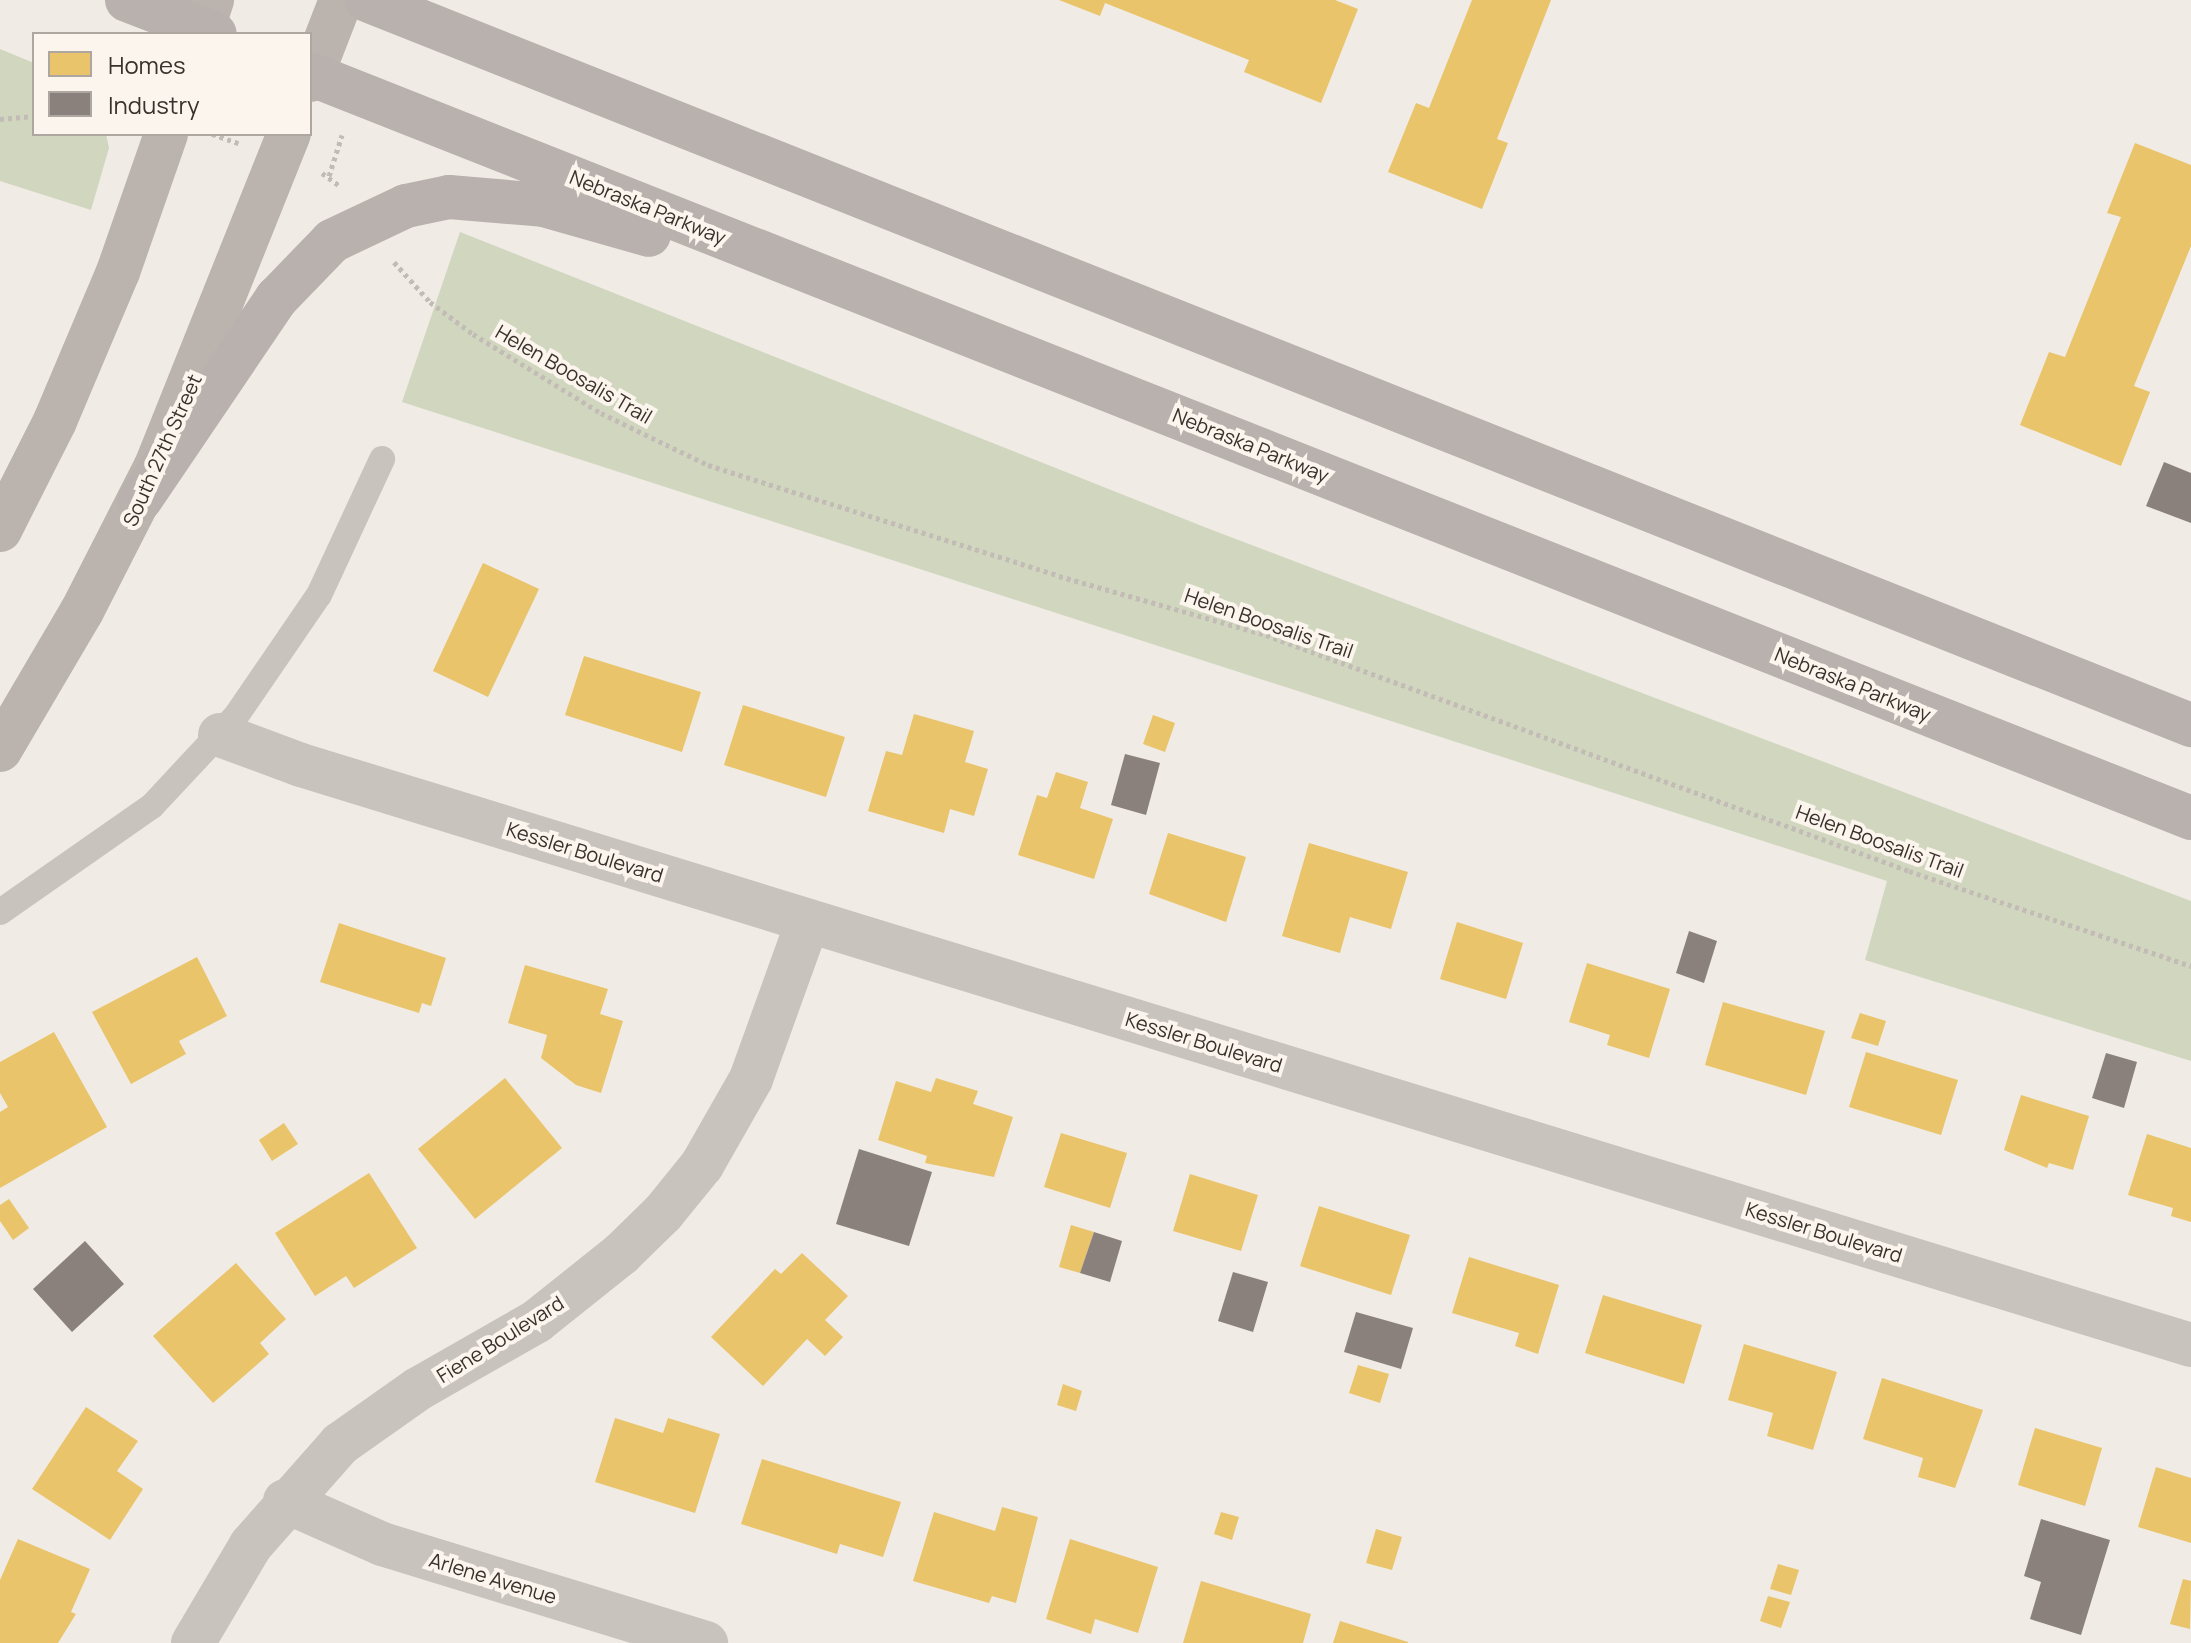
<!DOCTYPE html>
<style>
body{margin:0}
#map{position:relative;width:2191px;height:1643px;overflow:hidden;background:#f0ebe5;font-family:Manrope,sans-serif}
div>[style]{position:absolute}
.green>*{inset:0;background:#d1d6bf}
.homes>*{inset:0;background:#e9c46a}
.industry>*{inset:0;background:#8a817c}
.path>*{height:5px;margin-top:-2.5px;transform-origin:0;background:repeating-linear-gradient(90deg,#c2bbb6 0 4px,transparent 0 8px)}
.service>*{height:26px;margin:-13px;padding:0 13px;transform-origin:13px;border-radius:13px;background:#c9c3be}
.minor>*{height:44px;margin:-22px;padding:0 22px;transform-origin:22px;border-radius:22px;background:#c9c3be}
.secondary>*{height:44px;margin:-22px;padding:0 22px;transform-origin:22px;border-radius:22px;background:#bab3ae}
.primary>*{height:44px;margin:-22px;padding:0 22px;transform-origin:22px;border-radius:22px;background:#b8b1ad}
span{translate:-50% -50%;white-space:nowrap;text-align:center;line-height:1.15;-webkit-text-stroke:8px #fbf5ee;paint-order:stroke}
.street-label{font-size:20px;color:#3b302b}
.legend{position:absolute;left:32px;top:32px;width:280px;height:104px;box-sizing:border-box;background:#fbf5ee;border:2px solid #aea6a0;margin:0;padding:10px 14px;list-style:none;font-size:24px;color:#3b302b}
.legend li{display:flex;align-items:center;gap:16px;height:40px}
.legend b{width:40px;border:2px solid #aea6a0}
</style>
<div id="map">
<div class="green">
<i style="clip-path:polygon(0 49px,34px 63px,34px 134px,106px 134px,109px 148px,91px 210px,0 181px)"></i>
<i style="clip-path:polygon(460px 232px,1212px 530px,2191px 901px,2191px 1061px,1865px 960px,1887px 881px,402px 402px)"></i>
</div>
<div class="homes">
<i style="clip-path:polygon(1059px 0,1335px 0,1358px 9px,1321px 103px,1244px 72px,1249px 60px,1105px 3px,1100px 16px)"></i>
<i style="clip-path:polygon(1472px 0,1551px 0,1497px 139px,1508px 143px,1482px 209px,1388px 172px,1416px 103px,1429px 108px)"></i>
<i style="clip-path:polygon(2135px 143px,2191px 165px,2191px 246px,2134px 386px,2150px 392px,2121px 466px,2020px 425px,2049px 352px,2065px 357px,2121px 217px,2107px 213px)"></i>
<i style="clip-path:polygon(483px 563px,539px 589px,488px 697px,433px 671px)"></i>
<i style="clip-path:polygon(584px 656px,701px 692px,682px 752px,565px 715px)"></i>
<i style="clip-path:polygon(743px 705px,845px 737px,826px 797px,724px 765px)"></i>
<i style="clip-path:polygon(914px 714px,974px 731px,965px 762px,988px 769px,974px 816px,950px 809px,944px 833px,868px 811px,886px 751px,902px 755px)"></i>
<i style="clip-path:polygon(1153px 715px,1175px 723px,1165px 752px,1143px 744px)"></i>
<i style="clip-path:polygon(1056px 772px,1088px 782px,1080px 808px,1113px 819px,1094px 879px,1018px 855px,1037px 795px,1047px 798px)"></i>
<i style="clip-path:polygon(1168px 833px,1246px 857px,1226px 922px,1149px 894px)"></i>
<i style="clip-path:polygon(1309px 843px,1408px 872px,1391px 929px,1350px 917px,1340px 953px,1282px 936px)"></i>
<i style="clip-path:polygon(1457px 922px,1523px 943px,1506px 999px,1440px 979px)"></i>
<i style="clip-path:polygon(339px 923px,446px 958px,431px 1006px,422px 1003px,419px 1013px,320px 982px)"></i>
<i style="clip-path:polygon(197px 957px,227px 1016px,179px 1041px,186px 1054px,131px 1084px,92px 1012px)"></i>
<i style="clip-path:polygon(1587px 963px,1670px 989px,1649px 1058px,1607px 1045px,1610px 1035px,1569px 1022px)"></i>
<i style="clip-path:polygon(525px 965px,608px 989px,600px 1014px,623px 1021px,601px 1093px,576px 1085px,541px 1058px,547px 1035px,508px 1023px)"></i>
<i style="clip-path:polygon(1723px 1002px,1825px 1031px,1806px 1095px,1705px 1065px)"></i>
<i style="clip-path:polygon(1860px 1013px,1886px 1021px,1878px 1046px,1851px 1038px)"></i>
<i style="clip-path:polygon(54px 1032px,107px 1127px,0 1188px,0 1112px,8px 1107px,0 1093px,0 1062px)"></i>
<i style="clip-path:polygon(1866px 1052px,1958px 1080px,1941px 1135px,1849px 1107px)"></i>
<i style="clip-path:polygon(505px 1078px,562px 1148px,475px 1219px,418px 1149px)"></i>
<i style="clip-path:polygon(936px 1078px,978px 1091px,973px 1104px,1013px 1117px,994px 1177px,925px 1163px,927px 1156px,878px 1140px,896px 1081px,931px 1092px)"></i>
<i style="clip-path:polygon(2021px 1095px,2089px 1116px,2073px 1170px,2049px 1163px,2047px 1168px,2004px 1150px)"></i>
<i style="clip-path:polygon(284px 1123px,298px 1144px,272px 1161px,259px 1140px)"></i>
<i style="clip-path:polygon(1061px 1133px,1127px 1153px,1110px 1208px,1044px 1187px)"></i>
<i style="clip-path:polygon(2147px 1134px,2191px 1148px,2191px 1222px,2171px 1216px,2173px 1208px,2128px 1195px)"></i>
<i style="clip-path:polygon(369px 1173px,417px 1248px,354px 1288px,346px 1276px,315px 1296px,275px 1233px)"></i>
<i style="clip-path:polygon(1190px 1174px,1258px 1195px,1241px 1251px,1173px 1231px)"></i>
<i style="clip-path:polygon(9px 1199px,29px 1228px,13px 1240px,0 1221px,0 1205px)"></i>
<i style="clip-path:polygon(1319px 1206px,1410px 1235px,1391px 1295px,1300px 1266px)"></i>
<i style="clip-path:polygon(1071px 1225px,1094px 1232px,1080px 1273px,1059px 1267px)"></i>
<i style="clip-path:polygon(802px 1253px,848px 1296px,825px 1320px,843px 1337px,825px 1356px,807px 1339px,763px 1386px,711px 1337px,775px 1269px,781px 1274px)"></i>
<i style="clip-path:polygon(1469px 1257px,1559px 1285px,1538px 1354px,1515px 1346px,1519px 1333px,1452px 1313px)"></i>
<i style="clip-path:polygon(236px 1263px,286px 1319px,260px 1343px,269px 1354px,213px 1403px,153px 1336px)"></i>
<i style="clip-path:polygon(1603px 1295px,1702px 1325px,1684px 1384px,1585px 1353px)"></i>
<i style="clip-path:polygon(1744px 1344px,1837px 1372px,1813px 1450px,1767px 1436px,1773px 1413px,1728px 1400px)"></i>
<i style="clip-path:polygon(1358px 1365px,1389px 1374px,1380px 1403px,1349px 1393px)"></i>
<i style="clip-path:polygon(1882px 1378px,1983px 1410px,1955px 1488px,1918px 1477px,1923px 1458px,1863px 1439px)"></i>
<i style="clip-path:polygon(1063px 1384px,1082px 1391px,1076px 1411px,1057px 1405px)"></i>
<i style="clip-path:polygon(86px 1407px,138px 1441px,117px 1471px,143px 1489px,110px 1540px,32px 1489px)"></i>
<i style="clip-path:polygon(615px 1418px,663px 1433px,668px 1418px,720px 1434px,695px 1513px,595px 1482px)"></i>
<i style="clip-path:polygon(2035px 1428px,2102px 1448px,2085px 1506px,2018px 1485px)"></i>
<i style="clip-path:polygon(762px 1459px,901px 1502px,883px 1557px,840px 1544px,837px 1554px,741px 1524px)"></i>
<i style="clip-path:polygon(2156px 1467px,2191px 1478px,2191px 1543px,2138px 1527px)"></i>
<i style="clip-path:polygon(1002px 1507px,1038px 1517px,1016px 1603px,992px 1596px,989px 1603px,913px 1581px,934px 1512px,995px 1531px)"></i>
<i style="clip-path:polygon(1221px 1512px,1239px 1517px,1232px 1540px,1214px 1534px)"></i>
<i style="clip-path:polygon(1376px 1529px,1402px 1537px,1392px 1570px,1366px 1563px)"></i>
<i style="clip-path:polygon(18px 1539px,90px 1569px,71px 1612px,76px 1614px,58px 1643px,0 1643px,0 1580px)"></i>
<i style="clip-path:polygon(1070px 1539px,1158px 1567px,1138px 1633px,1095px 1619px,1091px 1634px,1046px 1619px)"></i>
<i style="clip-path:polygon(1778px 1564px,1799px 1570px,1791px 1595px,1770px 1589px)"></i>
<i style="clip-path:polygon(2183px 1579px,2191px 1581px,2190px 1629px,2170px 1624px)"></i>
<i style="clip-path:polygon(1201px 1581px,1311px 1614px,1303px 1643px,1183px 1643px)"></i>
<i style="clip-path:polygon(1768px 1596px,1790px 1602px,1781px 1628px,1760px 1621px)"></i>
<i style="clip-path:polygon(1340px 1621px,1408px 1642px,1408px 1643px,1333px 1643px)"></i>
</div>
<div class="industry">
<i style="clip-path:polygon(2164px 462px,2191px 473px,2191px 523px,2146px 506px)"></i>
<i style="clip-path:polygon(1125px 754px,1160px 763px,1146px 815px,1111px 805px)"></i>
<i style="clip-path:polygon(1689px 931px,1717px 941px,1704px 983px,1676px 973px)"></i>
<i style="clip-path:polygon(2106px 1053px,2137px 1062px,2124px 1108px,2092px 1098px)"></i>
<i style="clip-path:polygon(859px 1149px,932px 1172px,909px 1246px,836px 1224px)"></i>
<i style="clip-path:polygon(1094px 1232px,1122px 1241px,1110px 1282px,1080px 1273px)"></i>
<i style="clip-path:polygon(85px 1241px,124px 1284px,72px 1332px,33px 1289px)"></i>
<i style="clip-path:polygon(1233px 1272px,1268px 1282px,1253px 1332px,1218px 1321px)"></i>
<i style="clip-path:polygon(1356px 1312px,1413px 1328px,1401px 1369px,1344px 1352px)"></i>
<i style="clip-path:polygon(2041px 1519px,2110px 1540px,2081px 1635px,2030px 1619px,2041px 1582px,2024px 1576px)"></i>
</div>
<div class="path">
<i style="left:0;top:119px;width:34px;rotate:-5deg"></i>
<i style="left:212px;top:134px;width:28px;rotate:19deg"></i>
<i style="left:322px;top:173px;width:22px;rotate:36deg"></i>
<i style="left:329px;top:176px;width:43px;rotate:-72.4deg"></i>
<i style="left:394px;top:262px;width:54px;rotate:48deg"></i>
<i style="left:430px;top:302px;width:54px;rotate:36.7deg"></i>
<i style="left:473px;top:334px;width:150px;rotate:31.7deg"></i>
<i style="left:601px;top:413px;width:119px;rotate:25.9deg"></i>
<i style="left:708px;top:465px;width:368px;rotate:17.5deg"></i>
<i style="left:1059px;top:576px;width:215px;rotate:15.9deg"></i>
<i style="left:1266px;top:635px;width:685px;rotate:20.15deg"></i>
<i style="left:1909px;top:871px;width:298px;rotate:18.6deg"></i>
</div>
<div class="service">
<i style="left:0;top:912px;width:185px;rotate:-34.9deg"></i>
<i style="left:152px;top:806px;width:123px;rotate:-47deg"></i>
<i style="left:236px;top:716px;width:147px;rotate:-55.6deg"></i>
<i style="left:319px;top:595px;width:150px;rotate:-65.1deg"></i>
</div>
<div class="minor">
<i style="left:220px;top:735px;width:86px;rotate:20.3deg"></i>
<i style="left:301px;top:765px;width:1977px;rotate:17.06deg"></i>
<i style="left:285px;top:1501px;width:106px;rotate:23.9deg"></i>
<i style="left:382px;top:1544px;width:339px;rotate:17deg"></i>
<i style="left:193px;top:1643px;width:114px;rotate:-59.4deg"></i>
<i style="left:251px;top:1545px;width:135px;rotate:-48.6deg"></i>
<i style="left:340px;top:1444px;width:95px;rotate:-35.2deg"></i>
<i style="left:418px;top:1389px;width:137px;rotate:-29.7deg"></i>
<i style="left:537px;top:1321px;width:107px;rotate:-38.6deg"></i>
<i style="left:621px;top:1254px;width:59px;rotate:-44.3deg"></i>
<i style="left:663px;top:1213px;width:62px;rotate:-50.9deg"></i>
<i style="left:702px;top:1165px;width:99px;rotate:-60.3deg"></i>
<i style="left:751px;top:1079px;width:168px;rotate:-70.2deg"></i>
</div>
<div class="secondary">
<i style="left:201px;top:34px;width:36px;rotate:-72deg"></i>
<i style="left:310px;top:80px;width:86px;rotate:-68.8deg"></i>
<i style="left:0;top:530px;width:122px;rotate:-63.2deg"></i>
<i style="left:55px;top:421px;width:162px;rotate:-67.1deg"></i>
<i style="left:118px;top:272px;width:146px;rotate:-70.8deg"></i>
<i style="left:0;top:750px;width:161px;rotate:-59.5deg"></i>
<i style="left:82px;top:611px;width:163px;rotate:-63deg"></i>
<i style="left:156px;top:466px;width:358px;rotate:-68.2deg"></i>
</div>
<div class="primary">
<i style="left:127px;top:0;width:94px;rotate:21.1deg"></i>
<i style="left:367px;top:0;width:1963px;rotate:21.68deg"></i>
<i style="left:310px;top:74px;width:2023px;rotate:21.58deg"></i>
<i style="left:140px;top:500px;width:244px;rotate:-55.9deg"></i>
<i style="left:277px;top:298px;width:79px;rotate:-46deg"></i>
<i style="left:332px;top:241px;width:82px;rotate:-25.3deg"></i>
<i style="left:406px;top:206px;width:44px;rotate:-11.8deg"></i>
<i style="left:449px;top:197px;width:95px;rotate:4.8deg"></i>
<i style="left:544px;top:205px;width:109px;rotate:15.9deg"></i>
</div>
<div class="street-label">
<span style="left:648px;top:207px;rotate:22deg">Nebraska Parkway</span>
<span style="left:574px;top:374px;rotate:30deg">Helen Boosalis Trail</span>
<span style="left:1251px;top:445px;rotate:22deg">Nebraska Parkway</span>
<span style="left:162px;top:450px;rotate:-66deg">South 27th Street</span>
<span style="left:1269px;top:623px;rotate:19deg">Helen Boosalis Trail</span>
<span style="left:1853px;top:684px;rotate:22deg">Nebraska Parkway</span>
<span style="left:1880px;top:841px;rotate:20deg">Helen Boosalis Trail</span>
<span style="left:585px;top:852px;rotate:17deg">Kessler Boulevard</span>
<span style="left:1204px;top:1042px;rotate:17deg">Kessler Boulevard</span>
<span style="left:1824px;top:1232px;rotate:17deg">Kessler Boulevard</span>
<span style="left:500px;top:1339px;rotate:-32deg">Fiene Boulevard</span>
<span style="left:493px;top:1578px;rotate:17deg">Arlene Avenue</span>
</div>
<ul class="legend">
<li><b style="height:22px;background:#e9c46a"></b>Homes</li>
<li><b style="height:22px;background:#8a817c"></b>Industry</li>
</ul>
</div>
